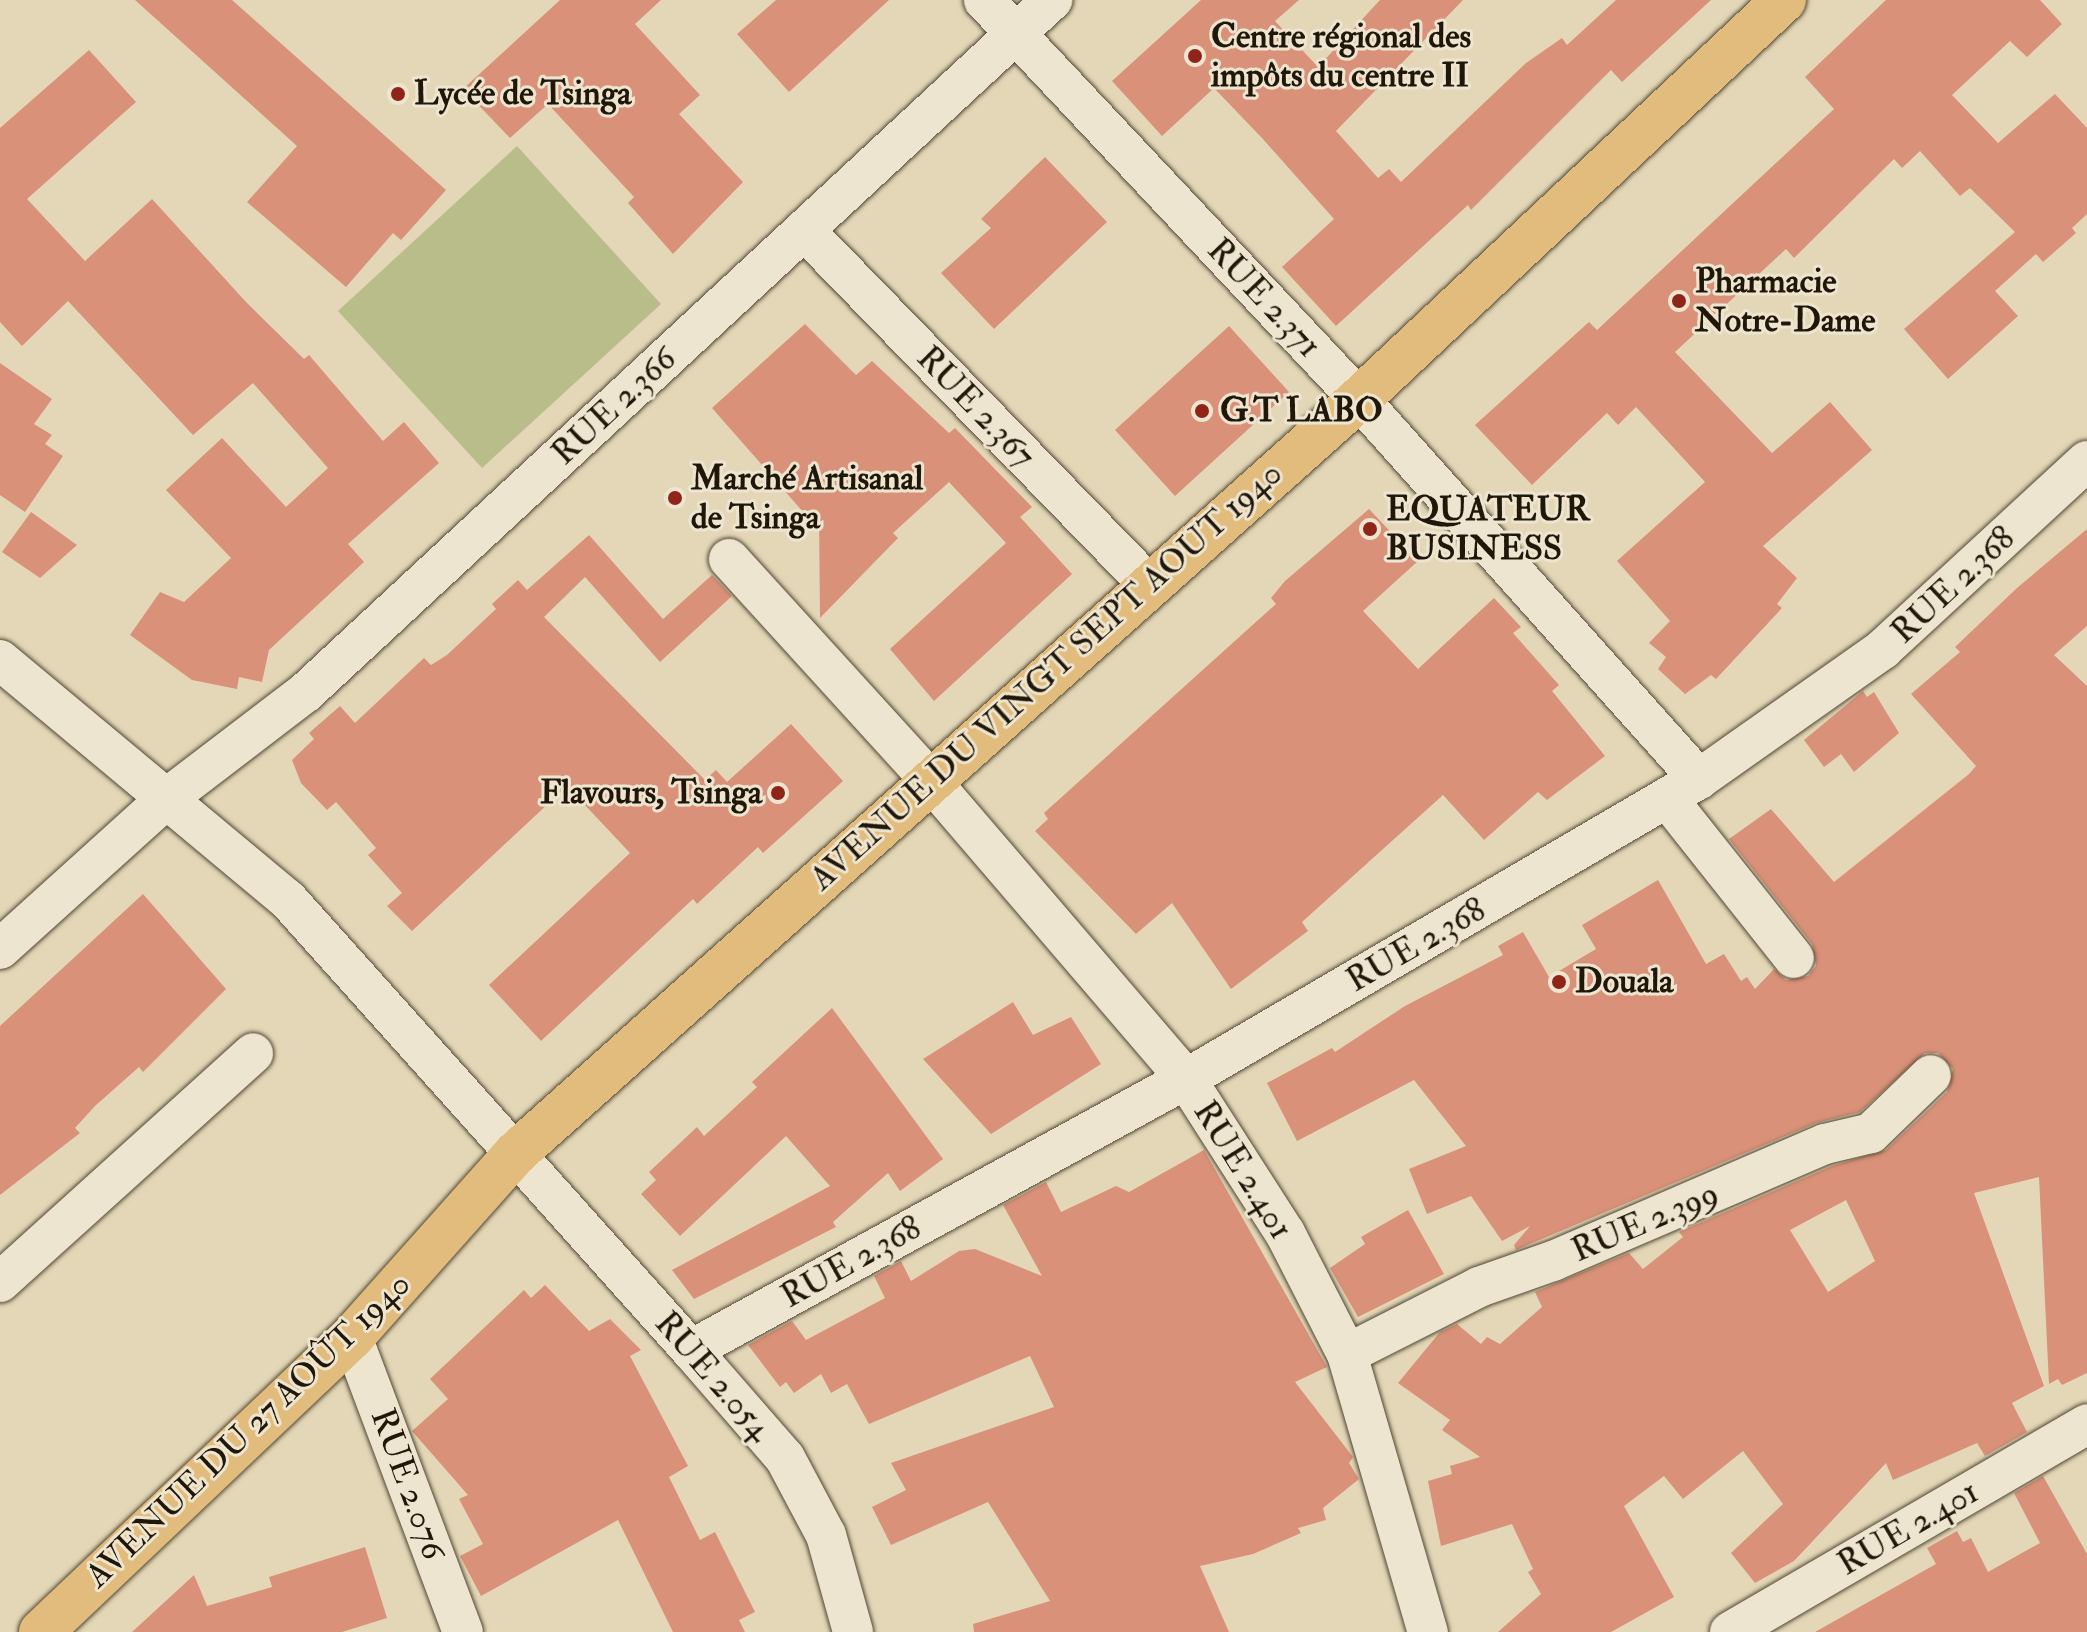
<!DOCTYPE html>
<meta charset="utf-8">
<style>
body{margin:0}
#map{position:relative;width:2087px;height:1632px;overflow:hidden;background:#e4d7b7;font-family:"IM FELL Double Pica",serif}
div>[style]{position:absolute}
.green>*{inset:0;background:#b9bd8a}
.building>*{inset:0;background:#da9179}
.roads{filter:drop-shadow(0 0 2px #514734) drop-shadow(0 0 2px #514734)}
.minor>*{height:40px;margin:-20px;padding:0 20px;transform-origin:20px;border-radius:20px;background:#ede5d0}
.major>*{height:44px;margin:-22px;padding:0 22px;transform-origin:22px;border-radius:22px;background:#e2bc7c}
.dots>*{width:22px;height:22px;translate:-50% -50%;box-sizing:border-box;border:4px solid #ede5d0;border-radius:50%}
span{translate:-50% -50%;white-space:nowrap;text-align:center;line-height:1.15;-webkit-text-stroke:6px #ede5d0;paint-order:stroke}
.poi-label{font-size:34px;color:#201709;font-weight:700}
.left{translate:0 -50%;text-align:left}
.right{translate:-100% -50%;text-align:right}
.street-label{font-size:34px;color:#201709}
</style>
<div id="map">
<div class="green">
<i style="clip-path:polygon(517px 146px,661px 304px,482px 468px,338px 311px)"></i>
</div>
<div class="building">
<i style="clip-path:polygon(135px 0,232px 0,446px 190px,401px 240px,393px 233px,346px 287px,247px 202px,297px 146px)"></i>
<i style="clip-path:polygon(560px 0,661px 0,635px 24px,700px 95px,679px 114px,743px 182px,673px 254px,628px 203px,634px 197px,548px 104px,510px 138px,463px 89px)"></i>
<i style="clip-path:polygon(776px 0,889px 0,789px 92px,737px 34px)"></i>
<i style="clip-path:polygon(1201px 0,1299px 0,1275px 21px,1318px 67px,1380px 0,1463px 0,1336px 131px,1378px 178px,1389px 169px,1401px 182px,1526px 63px,1562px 38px,1567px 45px,1616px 0,1711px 0,1622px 82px,1611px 70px,1471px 210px,1468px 205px,1336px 326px,1282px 267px,1334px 219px,1261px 137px,1214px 88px,1162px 136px,1112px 81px)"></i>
<i style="clip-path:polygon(1886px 0,2040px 0,2062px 24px,2027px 57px,2010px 41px,1952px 95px,1998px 143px,2055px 94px,2087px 128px,2087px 214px,2072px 228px,2076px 233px,2043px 262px,2036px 254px,1995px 291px,2018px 316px,1948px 379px,1904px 329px,2015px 232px,1970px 188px,1960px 196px,1920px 151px,1902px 168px,1894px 159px,1794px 258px,1786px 249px,1675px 352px,1772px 453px,1830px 402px,1872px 450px,1763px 546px,1797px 578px,1777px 604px,1782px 608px,1716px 679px,1711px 675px,1685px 694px,1658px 669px,1666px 657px,1649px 643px,1670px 621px,1617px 561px,1705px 482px,1636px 407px,1618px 425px,1607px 413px,1532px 485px,1475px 425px,1589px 322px,1597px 330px,1834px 109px,1805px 77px)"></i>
<i style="clip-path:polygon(89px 50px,136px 102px,27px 199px,85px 261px,152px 199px,247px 303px,304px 359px,309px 355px,383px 441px,404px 422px,439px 463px,348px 544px,364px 562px,269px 650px,262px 682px,239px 677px,237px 689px,192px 680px,130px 635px,160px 592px,184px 602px,231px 558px,166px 490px,222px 438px,286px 507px,328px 468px,253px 383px,193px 435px,68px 301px,22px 346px,0 322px,0 128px)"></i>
<i style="clip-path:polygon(1045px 157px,1107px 222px,994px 329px,941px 273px,991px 228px,981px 219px)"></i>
<i style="clip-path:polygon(805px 324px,856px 375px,872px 361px,949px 433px,955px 428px,1032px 507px,1020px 517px,1072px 574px,934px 701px,890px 649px,1006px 543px,949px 482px,893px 533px,898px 538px,820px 618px,819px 514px,811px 521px,712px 408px)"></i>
<i style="clip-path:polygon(1229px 326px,1289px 392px,1175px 496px,1115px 430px)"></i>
<i style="clip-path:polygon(0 363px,52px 399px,34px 424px,52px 435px,45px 444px,63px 456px,25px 512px,0 495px)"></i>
<i style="clip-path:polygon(1369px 509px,1418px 561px,1363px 611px,1418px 669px,1494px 598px,1521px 627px,1513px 633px,1559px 685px,1552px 691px,1605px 756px,1547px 800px,1538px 792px,1484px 840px,1443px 795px,1302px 922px,1308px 931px,1231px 989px,1172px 903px,1136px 934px,1035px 831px,1048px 819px,1044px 813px,1276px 604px,1271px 598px,1285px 581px)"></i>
<i style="clip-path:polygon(31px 512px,77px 545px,40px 578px,2px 552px)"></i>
<i style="clip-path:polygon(evenodd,2087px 529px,2087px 626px,2054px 655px,2087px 686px,2087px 1373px,2062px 1385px,2058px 1379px,2049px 1384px,2039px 1177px,1974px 1193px,2044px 1386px,2012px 1403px,2027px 1432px,1985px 1456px,1977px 1443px,1893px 1480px,1886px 1463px,1794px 1561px,1755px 1583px,1731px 1553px,1783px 1504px,1743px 1451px,1683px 1499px,1664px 1476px,1624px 1506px,1674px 1597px,1611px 1632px,1498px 1632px,1541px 1594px,1528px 1572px,1533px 1569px,1512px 1524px,1441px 1546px,1428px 1481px,1452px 1474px,1450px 1466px,1480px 1457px,1442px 1430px,1450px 1420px,1398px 1383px,1440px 1332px,1457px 1324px,1481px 1344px,1487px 1337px,1500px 1344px,1542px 1307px,1535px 1292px,1629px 1253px,1643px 1269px,1683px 1237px,1679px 1232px,1832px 1166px,1886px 1150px,1947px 1092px,1953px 1069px,1938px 1053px,1925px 1053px,1860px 1112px,1816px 1123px,1516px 1250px,1514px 1245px,1530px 1226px,1502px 1241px,1471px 1196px,1427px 1214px,1409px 1169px,1466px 1146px,1414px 1080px,1297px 1141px,1267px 1083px,1332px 1048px,1335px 1052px,1405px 1006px,1503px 955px,1498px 946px,1523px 932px,1549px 977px,1596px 949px,1582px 925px,1658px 880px,1706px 964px,1724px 954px,1741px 981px,1747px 977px,1755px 989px,1774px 969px,1786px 980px,1808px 976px,1816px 966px,1812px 944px,1729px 839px,1771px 809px,1834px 882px,1969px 774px,1976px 766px,1911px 694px,1960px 652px,1955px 647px,2017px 588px,2087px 529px,1846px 1200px,1875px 1261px,1828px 1292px,1790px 1230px,1846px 1200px)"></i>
<i style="clip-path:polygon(589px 535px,663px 619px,712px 575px,732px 596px,660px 662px,585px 577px,544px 617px,705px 780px,716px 770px,727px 782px,791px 724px,843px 781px,763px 853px,758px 847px,697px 904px,693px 899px,541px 1041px,489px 985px,630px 853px,567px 786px,412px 931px,387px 906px,402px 893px,368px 855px,376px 848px,336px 802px,327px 810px,301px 783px,292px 760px,314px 739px,309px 733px,340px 706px,355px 723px,424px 658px,431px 665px,447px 655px,496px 609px,492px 604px,518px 580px,527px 590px)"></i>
<i style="clip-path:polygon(1863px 691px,1867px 697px,1874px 692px,1899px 733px,1854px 772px,1841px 754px,1824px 767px,1804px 740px)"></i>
<i style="clip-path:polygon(143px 894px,226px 989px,143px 1072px,139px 1067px,95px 1106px,75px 1128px,80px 1133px,0 1195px,0 1026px)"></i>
<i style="clip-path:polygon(1013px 1002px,1033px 1035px,1071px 1017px,1101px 1064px,991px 1134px,923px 1059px)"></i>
<i style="clip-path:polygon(832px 1008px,943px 1159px,900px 1191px,888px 1173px,833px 1222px,836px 1227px,694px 1299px,672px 1270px,830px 1186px,786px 1136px,680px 1236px,641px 1194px,656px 1180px,649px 1172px,697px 1127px,704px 1136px,757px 1087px,752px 1082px)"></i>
<i style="clip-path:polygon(1204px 1150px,1327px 1367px,1295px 1382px,1353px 1457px,1349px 1463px,1359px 1479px,1323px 1508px,1326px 1520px,1298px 1528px,1301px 1533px,1253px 1554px,1200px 1566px,1229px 1632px,974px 1632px,973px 1624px,1050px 1601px,988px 1502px,891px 1545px,872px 1507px,906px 1490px,891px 1463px,1054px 1407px,1030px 1356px,869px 1424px,847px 1384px,831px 1393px,821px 1374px,794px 1393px,786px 1382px,780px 1387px,748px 1345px,792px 1321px,806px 1340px,885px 1298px,874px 1276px,901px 1261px,911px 1281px,959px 1251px,975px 1249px,1042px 1276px,1003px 1205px,1046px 1182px,1061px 1212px,1116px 1186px,1129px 1192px)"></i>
<i style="clip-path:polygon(1408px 1210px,1444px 1274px,1358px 1317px,1330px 1268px,1365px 1244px,1361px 1237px)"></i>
<i style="clip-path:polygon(545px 1285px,589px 1331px,610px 1319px,641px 1350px,630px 1356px,688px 1466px,669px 1477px,700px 1540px,715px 1532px,755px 1612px,739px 1620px,745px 1632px,673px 1632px,618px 1520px,481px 1596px,460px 1556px,483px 1544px,459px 1499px,468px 1495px,412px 1431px,448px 1399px,430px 1379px,524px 1290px,531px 1298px)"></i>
<i style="clip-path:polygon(2043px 1476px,2087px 1554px,2087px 1632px,1815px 1632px,1936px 1564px,1927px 1548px,1957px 1531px,1963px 1542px,1971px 1538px,1988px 1572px,2040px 1543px,2014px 1493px)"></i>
<i style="clip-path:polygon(365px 1547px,387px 1618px,342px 1632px,132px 1632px,194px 1575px,207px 1606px,272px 1587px,269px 1577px)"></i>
</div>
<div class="roads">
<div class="minor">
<i style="left:984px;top:0;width:548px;rotate:46.78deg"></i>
<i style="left:1359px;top:399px;width:510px;rotate:48.18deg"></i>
<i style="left:804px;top:230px;width:495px;rotate:45.8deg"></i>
<i style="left:729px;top:559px;width:297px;rotate:47.7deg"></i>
<i style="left:929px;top:779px;width:395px;rotate:49.4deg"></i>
<i style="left:1186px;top:1079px;width:183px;rotate:57.3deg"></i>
<i style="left:1285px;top:1233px;width:136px;rotate:62.9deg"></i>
<i style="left:1347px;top:1354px;width:290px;rotate:73.8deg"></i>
<i style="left:0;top:660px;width:375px;rotate:39.8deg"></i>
<i style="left:288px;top:900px;width:604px;rotate:48.15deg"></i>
<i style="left:691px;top:1350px;width:143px;rotate:49deg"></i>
<i style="left:785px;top:1458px;width:87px;rotate:62deg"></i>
<i style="left:826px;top:1535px;width:101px;rotate:74.4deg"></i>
<i style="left:1667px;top:798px;width:204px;rotate:51.6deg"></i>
<i style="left:0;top:949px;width:224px;rotate:-42.1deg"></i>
<i style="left:166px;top:799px;width:176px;rotate:-37.4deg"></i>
<i style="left:306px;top:692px;width:1018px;rotate:-42.85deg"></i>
<i style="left:0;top:1282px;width:341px;rotate:-42.1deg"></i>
<i style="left:352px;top:1337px;width:315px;rotate:69.4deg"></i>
<i style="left:691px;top:1350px;width:564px;rotate:-28.7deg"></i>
<i style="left:1186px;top:1079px;width:594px;rotate:-30.32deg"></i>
<i style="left:1699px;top:779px;width:225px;rotate:-35.2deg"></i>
<i style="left:1883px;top:649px;width:277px;rotate:-42.7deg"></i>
<i style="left:1347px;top:1354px;width:148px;rotate:-26.9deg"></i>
<i style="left:1479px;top:1287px;width:78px;rotate:-19.4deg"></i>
<i style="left:1553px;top:1261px;width:296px;rotate:-23.3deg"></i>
<i style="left:1825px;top:1144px;width:47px;rotate:-13.4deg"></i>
<i style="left:1871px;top:1133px;width:83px;rotate:-44deg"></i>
<i style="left:1730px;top:1632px;width:413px;rotate:-30.2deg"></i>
</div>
<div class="major">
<i style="left:41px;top:1632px;width:429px;rotate:-43.5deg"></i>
<i style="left:352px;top:1337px;width:246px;rotate:-48.3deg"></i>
<i style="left:516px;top:1153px;width:1131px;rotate:-41.81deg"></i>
<i style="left:1359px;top:399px;width:583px;rotate:-43.19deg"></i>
</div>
</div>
<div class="dots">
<i style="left:1195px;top:56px;background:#8f2418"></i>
<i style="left:398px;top:94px;background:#8f2418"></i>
<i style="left:1679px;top:301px;background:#8f2418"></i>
<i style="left:1202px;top:411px;background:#8f2418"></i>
<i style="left:675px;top:498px;background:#8f2418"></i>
<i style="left:1370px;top:529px;background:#8f2418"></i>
<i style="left:778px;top:793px;background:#8f2418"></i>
<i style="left:1559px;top:982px;background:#8f2418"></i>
</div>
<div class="poi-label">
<span class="left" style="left:1211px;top:56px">Centre régional des<br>impôts du centre II</span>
<span class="left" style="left:414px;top:94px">Lycée de Tsinga</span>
<span class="left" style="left:1695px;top:301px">Pharmacie<br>Notre-Dame</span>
<span class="left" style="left:1220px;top:411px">G.T LABO</span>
<span class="left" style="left:691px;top:498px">Marché Artisanal<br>de Tsinga</span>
<span class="left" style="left:1386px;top:529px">EQUATEUR<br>BUSINESS</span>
<span class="right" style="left:762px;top:793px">Flavours, Tsinga</span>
<span class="left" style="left:1575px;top:982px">Douala</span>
</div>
<div class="street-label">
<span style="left:1264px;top:298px;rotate:47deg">RUE 2.371</span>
<span style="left:614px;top:406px;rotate:-43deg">RUE 2.366</span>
<span style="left:976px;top:407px;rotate:46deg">RUE 2.367</span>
<span style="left:1953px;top:585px;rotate:-43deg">RUE 2.368</span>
<span style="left:1046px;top:676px;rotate:-42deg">AVENUE DU VINGT SEPT AOUT 1940</span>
<span style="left:1416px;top:945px;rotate:-30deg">RUE 2.368</span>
<span style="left:1243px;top:1170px;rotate:58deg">RUE 2.401</span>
<span style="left:1645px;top:1222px;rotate:-23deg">RUE 2.399</span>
<span style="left:851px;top:1262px;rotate:-29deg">RUE 2.368</span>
<span style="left:713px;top:1376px;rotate:49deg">RUE 2.054</span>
<span style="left:248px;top:1430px;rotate:-44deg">AVENUE DU 27 AOÛT 1940</span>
<span style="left:408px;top:1484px;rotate:70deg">RUE 2.076</span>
<span style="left:1908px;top:1528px;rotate:-30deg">RUE 2.401</span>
</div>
</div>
